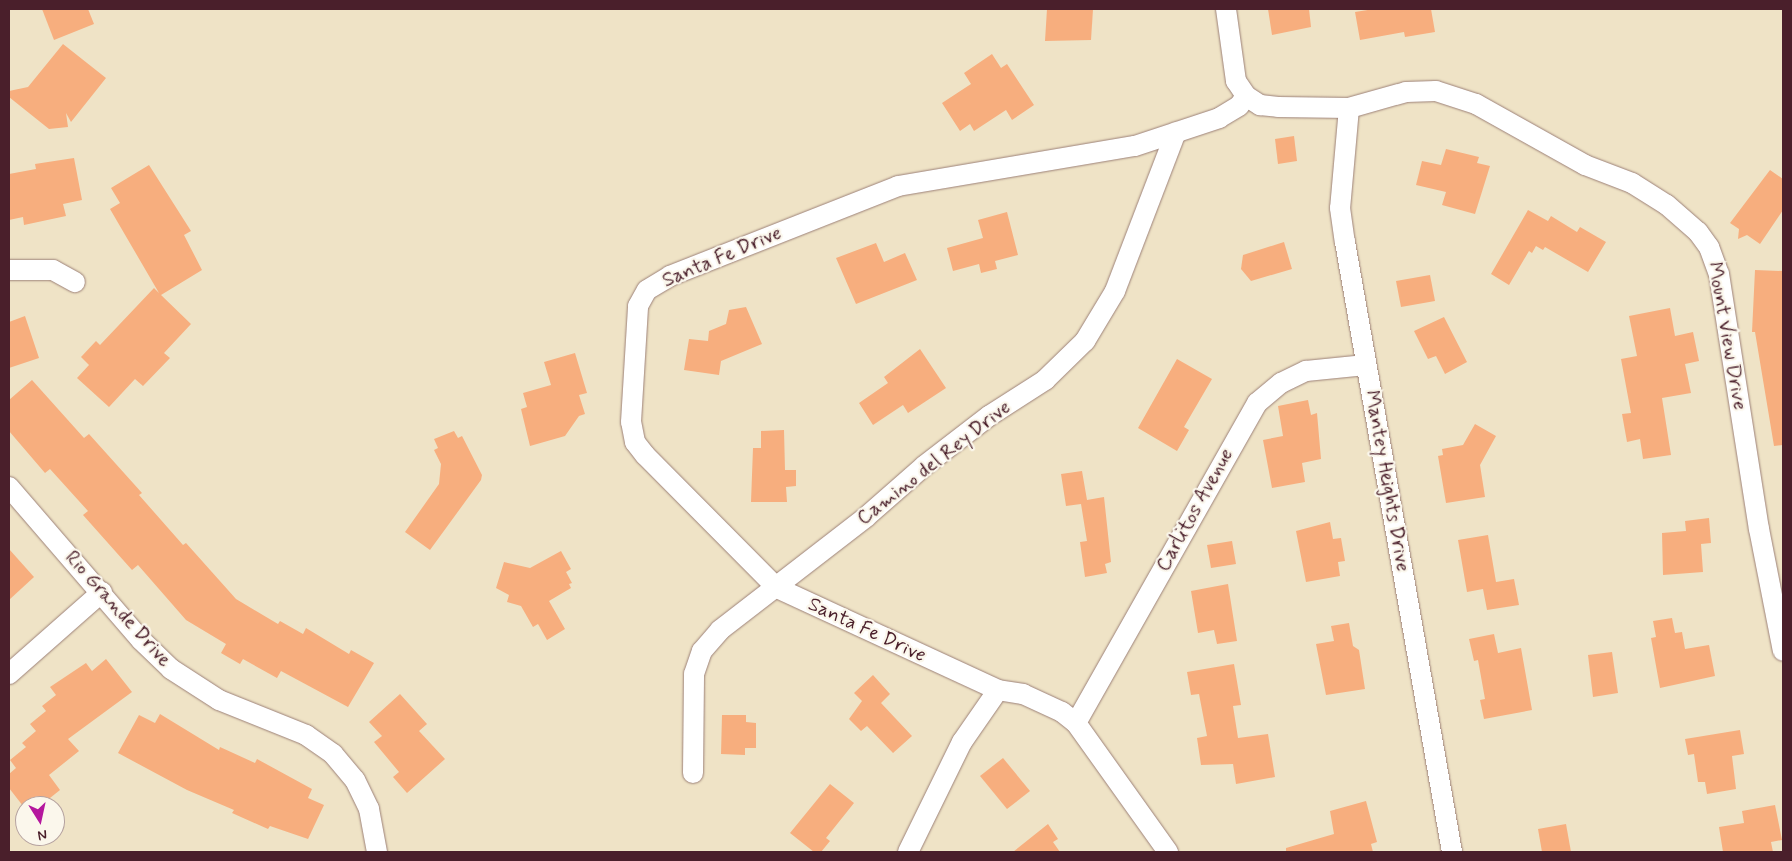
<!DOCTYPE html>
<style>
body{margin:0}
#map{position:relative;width:1792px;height:861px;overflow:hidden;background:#efe3c6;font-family:Mynerve,sans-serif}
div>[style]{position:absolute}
.building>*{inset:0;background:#f7ae7e}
.roads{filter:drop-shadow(0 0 1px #9c8178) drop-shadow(0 0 1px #9c8178)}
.street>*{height:20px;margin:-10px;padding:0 10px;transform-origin:10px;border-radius:10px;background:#fff}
span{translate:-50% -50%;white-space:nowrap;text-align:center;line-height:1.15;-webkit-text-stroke:4.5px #fbf7ec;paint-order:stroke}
.street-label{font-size:20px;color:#4a1f2b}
.frame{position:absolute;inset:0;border:10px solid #4a1f2b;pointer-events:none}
.north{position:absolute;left:15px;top:796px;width:50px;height:50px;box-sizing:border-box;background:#fbf7ec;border:1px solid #b4a19f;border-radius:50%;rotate:170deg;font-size:14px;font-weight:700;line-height:20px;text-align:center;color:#4a1f2b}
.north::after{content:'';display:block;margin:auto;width:18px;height:22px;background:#b5179e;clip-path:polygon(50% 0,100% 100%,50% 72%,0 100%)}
</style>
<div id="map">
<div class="building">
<i style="clip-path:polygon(42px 9px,88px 9px,94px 24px,54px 40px)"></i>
<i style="clip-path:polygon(1047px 9px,1093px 9px,1091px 40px,1045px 41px)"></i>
<i style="clip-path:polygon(1268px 9px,1309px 9px,1311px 27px,1272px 35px)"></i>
<i style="clip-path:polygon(1374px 9px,1431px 9px,1435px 32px,1405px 37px,1404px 32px,1360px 40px,1355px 12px)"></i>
<i style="clip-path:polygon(63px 44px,106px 78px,71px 122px,66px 113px,68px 127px,49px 129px,9px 97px,9px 91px,28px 87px)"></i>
<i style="clip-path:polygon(992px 54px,1001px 68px,1007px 64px,1034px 105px,1012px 120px,1006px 110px,974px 131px,970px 124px,960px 131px,942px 103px,971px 84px,964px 73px)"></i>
<i style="clip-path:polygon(1294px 136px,1297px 161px,1278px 164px,1275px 139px)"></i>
<i style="clip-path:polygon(1446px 149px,1479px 157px,1477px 163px,1490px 166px,1475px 214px,1442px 205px,1446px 192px,1416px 185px,1422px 161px,1441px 165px)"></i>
<i style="clip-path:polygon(74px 158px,82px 200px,63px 204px,66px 216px,24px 225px,23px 217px,9px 220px,9px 174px,36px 169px,35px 164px)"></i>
<i style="clip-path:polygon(149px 165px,191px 231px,184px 235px,202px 270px,161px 295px,191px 324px,164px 353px,170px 358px,143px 386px,135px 379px,109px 407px,77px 378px,89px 365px,81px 357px,96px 341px,100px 345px,154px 288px,159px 293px,110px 209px,120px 203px,111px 188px)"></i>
<i style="clip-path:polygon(1770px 170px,1783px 179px,1783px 210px,1760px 244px,1747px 235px,1738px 239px,1739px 229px,1730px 223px)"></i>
<i style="clip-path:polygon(1528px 210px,1548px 221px,1551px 216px,1577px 232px,1580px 227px,1606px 242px,1588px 272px,1545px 247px,1543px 250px,1536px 246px,1532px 253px,1529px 251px,1509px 285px,1491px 274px)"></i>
<i style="clip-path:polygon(1007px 212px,1018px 255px,995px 261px,997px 269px,981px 273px,979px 264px,953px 271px,947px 248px,983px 238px,978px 220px)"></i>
<i style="clip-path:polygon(1284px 242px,1292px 269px,1251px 281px,1241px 269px,1243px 255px)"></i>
<i style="clip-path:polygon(876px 243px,884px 262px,905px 253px,917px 280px,856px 304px,836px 258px)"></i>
<i style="clip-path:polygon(1755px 270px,1783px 271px,1783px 445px,1774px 446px,1755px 332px,1752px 332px)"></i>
<i style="clip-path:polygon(1430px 275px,1435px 301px,1401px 307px,1396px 281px)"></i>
<i style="clip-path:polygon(746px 307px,762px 344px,721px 361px,719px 375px,684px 370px,689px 339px,708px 341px,709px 331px,726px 324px,729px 310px)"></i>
<i style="clip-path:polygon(1670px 308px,1675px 336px,1693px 332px,1699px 361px,1685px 364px,1691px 393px,1662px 398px,1671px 455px,1643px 459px,1640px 439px,1627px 442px,1622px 414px,1631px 413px,1621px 359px,1637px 356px,1629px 316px)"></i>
<i style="clip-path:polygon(25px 316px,39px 358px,9px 368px,9px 322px)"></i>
<i style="clip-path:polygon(1444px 317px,1467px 362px,1445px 374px,1436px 356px,1428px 359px,1414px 331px)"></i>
<i style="clip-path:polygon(920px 349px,946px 388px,908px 413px,903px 405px,873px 425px,859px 403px,888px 383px,884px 377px)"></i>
<i style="clip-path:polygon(575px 353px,587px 393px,579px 395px,585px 414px,579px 416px,565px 436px,530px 446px,521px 409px,527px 407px,523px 393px,551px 385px,544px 362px)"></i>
<i style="clip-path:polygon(1177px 359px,1212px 379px,1184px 427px,1189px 430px,1177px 451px,1138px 428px)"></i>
<i style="clip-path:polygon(32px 380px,84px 438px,89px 434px,142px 493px,139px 495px,183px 545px,186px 543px,236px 599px,278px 624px,280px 621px,303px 634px,306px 628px,349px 654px,351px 650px,374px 663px,348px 707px,281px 671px,277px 678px,243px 659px,240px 664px,221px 653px,226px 644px,186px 620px,138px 565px,132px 570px,83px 515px,88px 511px,50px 469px,45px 473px,9px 431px,9px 400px)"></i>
<i style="clip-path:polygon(1308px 400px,1311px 415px,1317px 413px,1321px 459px,1302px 463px,1305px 482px,1272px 488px,1263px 440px,1283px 436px,1278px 406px)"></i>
<i style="clip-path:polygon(1475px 424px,1496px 436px,1480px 465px,1485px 497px,1446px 503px,1438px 456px,1443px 455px,1442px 449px,1463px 445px)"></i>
<i style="clip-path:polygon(784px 430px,785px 470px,796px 470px,796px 486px,786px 487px,787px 502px,751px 502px,753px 448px,761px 448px,761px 431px)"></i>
<i style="clip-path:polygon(454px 431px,458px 438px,462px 436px,482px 475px,481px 480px,430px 550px,405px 532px,439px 484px,441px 464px,434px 450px,438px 448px,434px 439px)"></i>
<i style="clip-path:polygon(1082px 471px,1087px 500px,1104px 497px,1111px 562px,1105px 564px,1107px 573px,1085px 577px,1080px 542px,1087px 541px,1081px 504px,1066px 506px,1061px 474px)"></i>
<i style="clip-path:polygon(1709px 518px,1711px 543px,1701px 544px,1703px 572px,1663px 575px,1662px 533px,1686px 531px,1685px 521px)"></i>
<i style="clip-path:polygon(1330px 522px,1333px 539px,1341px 538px,1345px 561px,1338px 562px,1340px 576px,1306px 582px,1296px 531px)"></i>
<i style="clip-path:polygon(1488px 535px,1496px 582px,1514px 579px,1519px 605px,1487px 610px,1483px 589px,1467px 592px,1458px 540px)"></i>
<i style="clip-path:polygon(1232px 541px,1236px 564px,1211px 568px,1207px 545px)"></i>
<i style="clip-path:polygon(9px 549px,34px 577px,9px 600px)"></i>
<i style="clip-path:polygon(561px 551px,571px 569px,566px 572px,572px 583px,569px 584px,571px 588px,549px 601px,565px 629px,547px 640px,538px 624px,533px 627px,521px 606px,507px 602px,509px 595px,496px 588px,504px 562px,530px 568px)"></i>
<i style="clip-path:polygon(1228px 584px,1237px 641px,1217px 644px,1214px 630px,1198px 633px,1191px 591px)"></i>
<i style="clip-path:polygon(1672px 618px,1675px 633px,1682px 632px,1685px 649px,1709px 645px,1715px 676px,1660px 688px,1651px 638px,1656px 637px,1653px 621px)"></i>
<i style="clip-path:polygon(1349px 623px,1353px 646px,1359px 650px,1365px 689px,1326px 695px,1316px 644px,1334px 641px,1331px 626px)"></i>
<i style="clip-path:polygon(1494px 634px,1498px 653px,1521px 648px,1532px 710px,1484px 719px,1480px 700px,1485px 699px,1478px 660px,1474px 661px,1469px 639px)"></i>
<i style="clip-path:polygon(1612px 652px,1618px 693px,1593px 697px,1588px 655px)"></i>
<i style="clip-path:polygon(106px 659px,132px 692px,68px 739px,79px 751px,49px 775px,60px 790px,40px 806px,23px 806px,9px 788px,9px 774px,16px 768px,10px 760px,26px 747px,22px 743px,36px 731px,30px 724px,46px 711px,42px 706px,56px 695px,50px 687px,86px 663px,92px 671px)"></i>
<i style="clip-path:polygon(1234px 664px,1241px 705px,1233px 706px,1238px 738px,1268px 734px,1275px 777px,1236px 784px,1233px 764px,1201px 765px,1197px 738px,1207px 736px,1199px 694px,1191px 695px,1187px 672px)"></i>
<i style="clip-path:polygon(873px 675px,890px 694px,881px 703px,912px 736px,893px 753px,867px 726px,861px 731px,849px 719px,862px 701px,854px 693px)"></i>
<i style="clip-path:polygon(400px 694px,427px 724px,419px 731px,445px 759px,407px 793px,393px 777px,399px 772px,374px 742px,382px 736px,369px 722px)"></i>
<i style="clip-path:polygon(160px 714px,219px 750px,220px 747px,255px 763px,257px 759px,312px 789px,308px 798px,324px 805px,308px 839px,270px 826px,268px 829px,232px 813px,234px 810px,187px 790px,118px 753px,139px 715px,155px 723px)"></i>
<i style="clip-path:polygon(722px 715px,746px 715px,746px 722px,756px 723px,756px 748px,745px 748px,745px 755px,721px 754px)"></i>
<i style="clip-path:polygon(1740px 730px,1744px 754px,1732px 756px,1736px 789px,1707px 794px,1705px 782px,1698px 782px,1694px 754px,1688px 755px,1685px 739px)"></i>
<i style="clip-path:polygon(1003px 758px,1030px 791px,1007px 809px,980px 776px)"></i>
<i style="clip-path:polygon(830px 784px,854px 803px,826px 838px,830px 841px,821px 852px,814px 852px,790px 833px)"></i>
<i style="clip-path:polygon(1366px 801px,1377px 842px,1371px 844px,1373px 852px,1286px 852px,1286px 848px,1334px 834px,1330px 811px)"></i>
<i style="clip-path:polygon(1775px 805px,1782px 840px,1771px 842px,1773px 852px,1723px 852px,1719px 827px,1744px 823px,1742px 811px)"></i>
<i style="clip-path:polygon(1048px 824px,1058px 839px,1053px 842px,1060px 852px,1013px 852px)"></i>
<i style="clip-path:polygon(1566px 824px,1571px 852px,1542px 852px,1538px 829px)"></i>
</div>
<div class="roads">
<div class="street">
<i style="left:1226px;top:9px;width:73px;rotate:82.1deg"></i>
<i style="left:1236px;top:81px;width:18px;rotate:56deg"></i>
<i style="left:1349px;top:108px;width:100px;rotate:95.1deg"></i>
<i style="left:1340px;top:208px;width:34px;rotate:82deg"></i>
<i style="left:1345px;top:242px;width:619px;rotate:80.05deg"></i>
<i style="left:9px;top:270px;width:44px"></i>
<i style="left:53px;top:270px;width:25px;rotate:29deg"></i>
<i style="left:9px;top:487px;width:202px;rotate:49.2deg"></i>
<i style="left:141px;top:640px;width:42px;rotate:44deg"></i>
<i style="left:171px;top:669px;width:57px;rotate:32.9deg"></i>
<i style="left:219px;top:700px;width:94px;rotate:21.9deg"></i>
<i style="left:306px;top:735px;width:33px;rotate:35deg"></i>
<i style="left:333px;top:754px;width:34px;rotate:50deg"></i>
<i style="left:355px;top:780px;width:32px;rotate:64deg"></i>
<i style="left:369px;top:809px;width:44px;rotate:79.5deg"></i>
<i style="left:9px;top:674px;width:124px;rotate:-41.4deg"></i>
<i style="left:1076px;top:723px;width:368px;rotate:-60.5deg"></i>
<i style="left:1257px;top:403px;width:31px;rotate:-40deg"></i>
<i style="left:1281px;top:383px;width:28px;rotate:-26deg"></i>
<i style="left:1306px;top:371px;width:60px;rotate:-5.7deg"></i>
<i style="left:693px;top:773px;width:99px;rotate:-89.4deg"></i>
<i style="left:694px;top:674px;width:24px;rotate:-71deg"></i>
<i style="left:702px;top:651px;width:28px;rotate:-49deg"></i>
<i style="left:720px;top:630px;width:185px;rotate:-37.7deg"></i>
<i style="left:866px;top:517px;width:77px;rotate:-41.3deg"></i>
<i style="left:924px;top:466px;width:82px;rotate:-37.6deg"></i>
<i style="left:989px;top:416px;width:67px;rotate:-32.7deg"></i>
<i style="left:1045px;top:380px;width:56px;rotate:-44.3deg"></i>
<i style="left:1085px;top:341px;width:58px;rotate:-59deg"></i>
<i style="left:1115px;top:291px;width:170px;rotate:-69deg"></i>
<i style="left:908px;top:852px;width:123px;rotate:-63.9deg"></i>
<i style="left:962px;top:742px;width:63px;rotate:-55.3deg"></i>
<i style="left:1168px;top:852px;width:158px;rotate:-125.5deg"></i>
<i style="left:1076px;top:723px;width:18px;rotate:-142deg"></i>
<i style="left:1062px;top:712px;width:43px;rotate:-155.2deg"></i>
<i style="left:1023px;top:694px;width:25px;rotate:-171deg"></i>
<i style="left:998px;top:690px;width:243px;rotate:-155.2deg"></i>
<i style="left:777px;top:588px;width:187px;rotate:-134.8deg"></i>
<i style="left:645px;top:455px;width:16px;rotate:-128deg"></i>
<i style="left:635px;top:442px;width:20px;rotate:-101deg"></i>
<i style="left:631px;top:422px;width:116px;rotate:-86.5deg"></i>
<i style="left:638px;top:306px;width:18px;rotate:-61deg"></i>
<i style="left:647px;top:290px;width:27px;rotate:-31deg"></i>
<i style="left:670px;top:276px;width:245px;rotate:-21.5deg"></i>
<i style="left:898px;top:186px;width:240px;rotate:-9.6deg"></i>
<i style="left:1135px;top:146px;width:89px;rotate:-18.4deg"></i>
<i style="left:1219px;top:118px;width:23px;rotate:-31deg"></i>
<i style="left:1239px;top:106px;width:12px;rotate:-55deg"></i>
<i style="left:1246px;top:96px;width:17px;rotate:33deg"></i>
<i style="left:1260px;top:105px;width:18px;rotate:6deg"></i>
<i style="left:1278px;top:107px;width:71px;rotate:0.8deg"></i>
<i style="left:1349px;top:108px;width:59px;rotate:-15.7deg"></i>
<i style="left:1406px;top:92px;width:30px;rotate:-2deg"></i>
<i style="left:1436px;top:91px;width:42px;rotate:18deg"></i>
<i style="left:1476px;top:104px;width:125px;rotate:29.2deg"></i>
<i style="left:1585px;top:165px;width:50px;rotate:21deg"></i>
<i style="left:1632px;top:183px;width:41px;rotate:32.2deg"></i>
<i style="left:1667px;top:205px;width:41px;rotate:41.1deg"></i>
<i style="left:1698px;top:232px;width:19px;rotate:54deg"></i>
<i style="left:1709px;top:247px;width:29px;rotate:70deg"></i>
<i style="left:1719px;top:274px;width:258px;rotate:81.1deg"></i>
<i style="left:1759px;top:529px;width:124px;rotate:78.9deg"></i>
</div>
</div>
<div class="street-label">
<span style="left:722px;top:257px;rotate:-23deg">Santa Fe Drive</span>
<span style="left:1727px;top:336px;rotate:80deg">Mount View Drive</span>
<span style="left:934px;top:463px;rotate:-38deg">Camino del Rey Drive</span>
<span style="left:1387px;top:481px;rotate:80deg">Mantey Heights Drive</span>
<span style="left:1195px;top:510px;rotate:-61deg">Carlitos Avenue</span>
<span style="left:118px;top:609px;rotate:48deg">Rio Grande Drive</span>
<span style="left:867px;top:630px;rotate:25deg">Santa Fe Drive</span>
</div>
<div class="frame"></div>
<div class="north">N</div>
</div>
